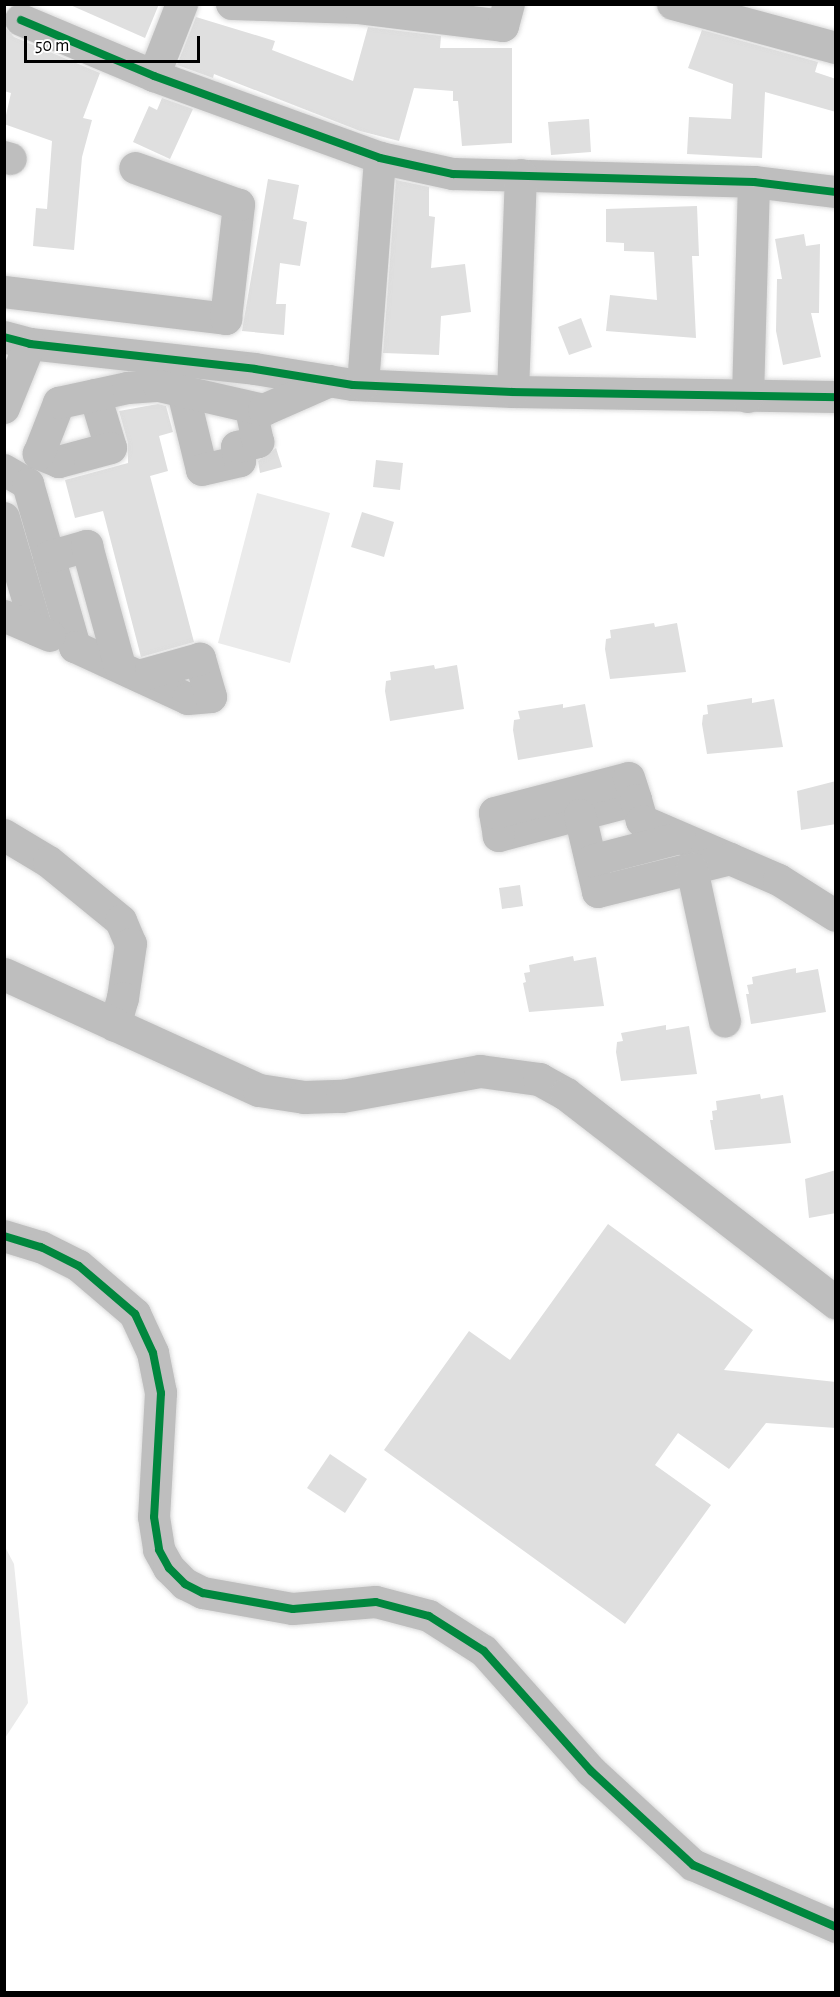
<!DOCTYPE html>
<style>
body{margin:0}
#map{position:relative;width:840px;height:1997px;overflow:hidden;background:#fff;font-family:"Alegreya Sans",sans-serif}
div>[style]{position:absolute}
.green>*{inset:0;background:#ebebeb}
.building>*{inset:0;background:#dfdfdf}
.roads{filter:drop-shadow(0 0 2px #dbdbdb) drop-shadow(0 0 2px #dbdbdb)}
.minor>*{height:32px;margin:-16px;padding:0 16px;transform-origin:16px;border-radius:16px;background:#bebebe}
.major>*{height:33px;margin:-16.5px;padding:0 16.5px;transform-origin:16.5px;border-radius:16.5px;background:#bebebe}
.cycleway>*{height:8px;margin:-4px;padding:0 4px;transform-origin:4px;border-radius:4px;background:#00873e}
span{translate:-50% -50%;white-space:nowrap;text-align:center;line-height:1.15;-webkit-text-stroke:4.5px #fff;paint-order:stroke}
.frame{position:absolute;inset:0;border:6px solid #000;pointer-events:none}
.scale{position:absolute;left:24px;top:36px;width:176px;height:27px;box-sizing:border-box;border:3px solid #000;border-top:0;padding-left:8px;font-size:18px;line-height:21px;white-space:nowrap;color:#000;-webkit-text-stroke:4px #fff;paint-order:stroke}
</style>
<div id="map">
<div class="green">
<i style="clip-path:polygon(257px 493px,330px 513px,290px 663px,218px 643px)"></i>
<i style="clip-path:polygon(4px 1545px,14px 1564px,28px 1703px,5px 1738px)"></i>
</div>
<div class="building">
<i style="clip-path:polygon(68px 4px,159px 4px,145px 38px)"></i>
<i style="clip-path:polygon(196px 17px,275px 41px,272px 50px,353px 81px,368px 27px,441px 36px,440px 48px,512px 48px,512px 143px,462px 146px,458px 101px,453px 101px,453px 91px,414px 88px,399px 141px,360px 131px,214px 74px,213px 78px,177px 65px)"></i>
<i style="clip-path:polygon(4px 26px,14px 37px,100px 73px,83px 118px,92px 120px,82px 157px,74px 250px,33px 246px,36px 208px,47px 209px,52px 141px,4px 124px,11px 93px,4px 91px)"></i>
<i style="clip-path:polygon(702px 30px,818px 62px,815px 72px,836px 79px,836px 112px,765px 92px,762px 158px,687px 154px,689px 117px,731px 119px,733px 84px,688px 68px)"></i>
<i style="clip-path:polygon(162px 98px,193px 109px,170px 159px,133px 142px,149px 106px,157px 110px)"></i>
<i style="clip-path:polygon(589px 119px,591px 152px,551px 155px,548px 122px)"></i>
<i style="clip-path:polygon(268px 179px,299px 185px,293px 219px,307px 222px,300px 266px,280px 263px,276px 304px,286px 304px,284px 335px,242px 331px)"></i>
<i style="clip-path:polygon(396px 180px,429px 187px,429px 216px,435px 217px,431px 268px,465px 264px,471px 312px,441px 316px,439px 355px,383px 353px)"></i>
<i style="clip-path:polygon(697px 206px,699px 256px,692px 256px,696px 338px,606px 331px,610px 295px,657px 300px,654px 252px,624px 251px,624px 243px,606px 242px,606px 209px)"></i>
<i style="clip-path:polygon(804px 234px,806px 246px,820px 244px,819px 313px,811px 313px,821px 357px,783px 365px,776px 331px,777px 279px,782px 279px,775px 239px)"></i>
<i style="clip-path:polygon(581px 318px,592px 347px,569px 355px,558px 327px)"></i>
<i style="clip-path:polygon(158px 404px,166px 406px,173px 432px,159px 436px,168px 471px,150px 476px,194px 642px,141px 657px,103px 511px,75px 518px,65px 480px,128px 463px,128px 443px,119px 411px)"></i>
<i style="clip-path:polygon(276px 448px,282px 467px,260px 473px,258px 461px)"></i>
<i style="clip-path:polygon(376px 460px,403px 463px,400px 490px,373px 487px)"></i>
<i style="clip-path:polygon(362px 512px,394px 522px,384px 557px,351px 547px)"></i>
<i style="clip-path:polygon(654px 623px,655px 627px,677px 623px,686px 672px,610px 679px,605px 649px,606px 639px,611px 638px,610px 630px)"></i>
<i style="clip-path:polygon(434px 665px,435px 669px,457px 665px,464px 709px,390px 721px,385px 691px,386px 681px,391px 680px,390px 672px)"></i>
<i style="clip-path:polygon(752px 698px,752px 703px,774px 699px,783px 747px,707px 754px,702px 724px,703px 715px,708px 714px,707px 705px)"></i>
<i style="clip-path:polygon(563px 704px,563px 708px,585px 704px,593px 747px,518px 760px,513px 730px,514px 720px,520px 719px,518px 711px)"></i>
<i style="clip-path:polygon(836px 781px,836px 824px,801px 830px,797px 791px)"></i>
<i style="clip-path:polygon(520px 885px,523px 906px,502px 909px,499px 888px)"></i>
<i style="clip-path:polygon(573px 956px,574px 961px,596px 957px,604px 1006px,529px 1012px,523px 983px,526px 982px,524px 973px,530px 972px,529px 965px)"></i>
<i style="clip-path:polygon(796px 968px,796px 973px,818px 969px,826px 1012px,751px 1024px,746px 994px,749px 994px,747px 985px,753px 984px,752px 977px)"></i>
<i style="clip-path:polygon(666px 1025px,666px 1030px,689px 1026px,697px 1074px,621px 1081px,616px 1052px,617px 1042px,623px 1041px,621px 1033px)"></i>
<i style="clip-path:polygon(760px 1094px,761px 1099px,783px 1095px,791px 1143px,715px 1150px,710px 1120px,713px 1120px,712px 1111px,717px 1110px,716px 1101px)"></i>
<i style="clip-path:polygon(836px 1170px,836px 1213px,809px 1218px,805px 1179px)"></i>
<i style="clip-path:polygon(608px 1224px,753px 1330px,724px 1370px,836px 1382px,836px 1428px,766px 1423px,729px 1469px,678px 1433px,655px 1465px,711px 1505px,625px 1624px,384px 1450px,469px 1331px,510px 1360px)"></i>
<i style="clip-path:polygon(330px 1454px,367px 1479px,345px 1513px,307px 1488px)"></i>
</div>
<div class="roads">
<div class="minor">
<i style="left:232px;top:4px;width:127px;rotate:1.8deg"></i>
<i style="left:359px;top:8px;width:145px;rotate:7.1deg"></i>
<i style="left:503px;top:26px;width:23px;rotate:-75deg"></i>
<i style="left:673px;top:4px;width:169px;rotate:15.1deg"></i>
<i style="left:21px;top:20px;width:144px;rotate:22.8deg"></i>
<i style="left:154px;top:76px;width:240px;rotate:19.9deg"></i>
<i style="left:380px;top:158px;width:75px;rotate:12.4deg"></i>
<i style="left:453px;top:174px;width:301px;rotate:1.5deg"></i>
<i style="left:754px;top:182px;width:83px;rotate:7deg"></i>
<i style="left:154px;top:76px;width:77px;rotate:-68.7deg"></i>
<i style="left:4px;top:157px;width:7px;rotate:16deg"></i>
<i style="left:4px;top:292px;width:224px;rotate:6.9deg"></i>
<i style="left:226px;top:319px;width:115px;rotate:-83.5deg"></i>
<i style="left:239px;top:205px;width:110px;rotate:-160.4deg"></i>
<i style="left:4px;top:337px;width:27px;rotate:15deg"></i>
<i style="left:30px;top:344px;width:226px;rotate:6.3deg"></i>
<i style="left:255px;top:369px;width:99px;rotate:9.3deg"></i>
<i style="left:353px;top:385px;width:160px;rotate:2.5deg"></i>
<i style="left:513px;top:392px;width:323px;rotate:0.9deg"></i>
<i style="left:363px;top:385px;width:228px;rotate:-85.7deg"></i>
<i style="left:183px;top:392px;width:80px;rotate:76.3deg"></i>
<i style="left:202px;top:470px;width:39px;rotate:-13deg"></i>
<i style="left:240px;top:461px;width:14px;rotate:-102deg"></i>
<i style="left:237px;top:447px;width:22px;rotate:-13deg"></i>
<i style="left:258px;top:442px;width:34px;rotate:-102deg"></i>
<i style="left:513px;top:392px;width:217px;rotate:-87.9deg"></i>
<i style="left:95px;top:395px;width:55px;rotate:73.2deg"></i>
<i style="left:111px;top:448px;width:54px;rotate:164.9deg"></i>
<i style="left:59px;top:462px;width:22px;rotate:-158deg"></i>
<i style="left:39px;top:454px;width:55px;rotate:-68.6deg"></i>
<i style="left:59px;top:403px;width:71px;rotate:-12.3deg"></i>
<i style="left:128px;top:388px;width:31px;rotate:-4deg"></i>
<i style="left:159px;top:386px;width:108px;rotate:12.9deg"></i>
<i style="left:264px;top:410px;width:72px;rotate:-23.7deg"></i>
<i style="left:748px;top:397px;width:215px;rotate:-88.4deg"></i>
<i style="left:4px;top:408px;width:69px;rotate:-67.9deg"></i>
<i style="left:4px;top:470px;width:28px;rotate:30deg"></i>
<i style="left:28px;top:484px;width:170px;rotate:73.9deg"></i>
<i style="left:75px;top:647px;width:124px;rotate:24.7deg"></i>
<i style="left:188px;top:699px;width:23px;rotate:-5deg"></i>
<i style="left:211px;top:697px;width:40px;rotate:-106deg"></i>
<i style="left:200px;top:659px;width:63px;rotate:164.4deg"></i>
<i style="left:4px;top:518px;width:117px;rotate:73.6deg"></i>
<i style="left:49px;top:557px;width:40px;rotate:-16deg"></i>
<i style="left:87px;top:546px;width:125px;rotate:74.7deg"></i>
<i style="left:4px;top:616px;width:50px;rotate:23.5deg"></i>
<i style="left:636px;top:800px;width:142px;rotate:165.3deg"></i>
<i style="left:499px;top:836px;width:23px;rotate:-100deg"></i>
<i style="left:495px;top:813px;width:138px;rotate:-14.6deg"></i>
<i style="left:629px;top:778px;width:23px;rotate:72deg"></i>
<i style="left:636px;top:800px;width:22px;rotate:74deg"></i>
<i style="left:642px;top:821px;width:149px;rotate:23.3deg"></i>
<i style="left:779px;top:880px;width:67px;rotate:32.3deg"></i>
<i style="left:580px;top:815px;width:79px;rotate:76.8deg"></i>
<i style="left:598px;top:892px;width:137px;rotate:-13.9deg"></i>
<i style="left:4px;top:835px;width:52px;rotate:31deg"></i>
<i style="left:49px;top:862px;width:93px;rotate:39.3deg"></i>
<i style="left:121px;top:921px;width:25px;rotate:67deg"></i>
<i style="left:131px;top:944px;width:55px;rotate:98.4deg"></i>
<i style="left:123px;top:998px;width:29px;rotate:106deg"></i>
<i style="left:591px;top:861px;width:92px;rotate:-14.5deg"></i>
<i style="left:692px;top:869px;width:156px;rotate:77.8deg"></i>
<i style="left:4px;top:1236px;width:39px;rotate:17deg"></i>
<i style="left:41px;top:1247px;width:42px;rotate:26.6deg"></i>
<i style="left:79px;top:1266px;width:74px;rotate:40.6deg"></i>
<i style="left:135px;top:1314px;width:43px;rotate:65.2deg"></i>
<i style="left:153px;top:1353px;width:41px;rotate:78.7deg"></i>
<i style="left:161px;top:1393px;width:124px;rotate:93.2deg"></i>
<i style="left:154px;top:1517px;width:33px;rotate:81deg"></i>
<i style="left:159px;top:1550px;width:21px;rotate:61deg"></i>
<i style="left:169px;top:1568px;width:23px;rotate:45deg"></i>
<i style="left:185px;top:1584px;width:20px;rotate:27deg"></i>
<i style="left:203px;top:1593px;width:91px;rotate:10.1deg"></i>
<i style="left:293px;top:1609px;width:83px;rotate:-4.8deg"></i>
<i style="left:376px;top:1602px;width:55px;rotate:14.8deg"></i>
<i style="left:429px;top:1616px;width:65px;rotate:32.5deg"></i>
<i style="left:484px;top:1651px;width:161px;rotate:48.3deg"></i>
<i style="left:591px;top:1771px;width:139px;rotate:42.7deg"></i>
<i style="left:693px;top:1865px;width:156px;rotate:23.4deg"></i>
</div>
<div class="major">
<i style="left:4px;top:974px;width:280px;rotate:24.5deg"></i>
<i style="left:259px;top:1090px;width:46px;rotate:8.8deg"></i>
<i style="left:304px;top:1097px;width:38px;rotate:-2deg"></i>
<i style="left:342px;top:1096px;width:140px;rotate:-10.3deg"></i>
<i style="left:480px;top:1071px;width:60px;rotate:7.7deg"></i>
<i style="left:539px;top:1079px;width:31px;rotate:29deg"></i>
<i style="left:566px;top:1094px;width:341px;rotate:37.7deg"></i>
</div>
</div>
<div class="cycleway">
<i style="left:21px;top:20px;width:144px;rotate:22.8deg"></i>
<i style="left:154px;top:76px;width:240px;rotate:19.9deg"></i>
<i style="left:380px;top:158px;width:75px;rotate:12.4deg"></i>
<i style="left:453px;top:174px;width:301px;rotate:1.5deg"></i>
<i style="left:754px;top:182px;width:83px;rotate:7deg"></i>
<i style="left:4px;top:337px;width:27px;rotate:15deg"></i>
<i style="left:30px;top:344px;width:226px;rotate:6.3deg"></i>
<i style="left:255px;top:369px;width:99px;rotate:9.3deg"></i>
<i style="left:353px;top:385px;width:160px;rotate:2.5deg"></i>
<i style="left:513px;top:392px;width:323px;rotate:0.9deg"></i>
<i style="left:4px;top:1236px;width:39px;rotate:17deg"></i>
<i style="left:41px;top:1247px;width:42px;rotate:26.6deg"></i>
<i style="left:79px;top:1266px;width:74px;rotate:40.6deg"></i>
<i style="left:135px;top:1314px;width:43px;rotate:65.2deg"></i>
<i style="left:153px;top:1353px;width:41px;rotate:78.7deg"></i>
<i style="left:161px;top:1393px;width:124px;rotate:93.2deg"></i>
<i style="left:154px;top:1517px;width:33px;rotate:81deg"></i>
<i style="left:159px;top:1550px;width:21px;rotate:61deg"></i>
<i style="left:169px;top:1568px;width:23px;rotate:45deg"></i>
<i style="left:185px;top:1584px;width:20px;rotate:27deg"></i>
<i style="left:203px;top:1593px;width:91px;rotate:10.1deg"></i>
<i style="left:293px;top:1609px;width:83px;rotate:-4.8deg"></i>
<i style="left:376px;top:1602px;width:55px;rotate:14.8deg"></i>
<i style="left:429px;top:1616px;width:65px;rotate:32.5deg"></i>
<i style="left:484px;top:1651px;width:161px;rotate:48.3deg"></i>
<i style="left:591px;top:1771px;width:139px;rotate:42.7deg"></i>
<i style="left:693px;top:1865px;width:156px;rotate:23.4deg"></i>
</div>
<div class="frame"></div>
<div class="scale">50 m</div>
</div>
